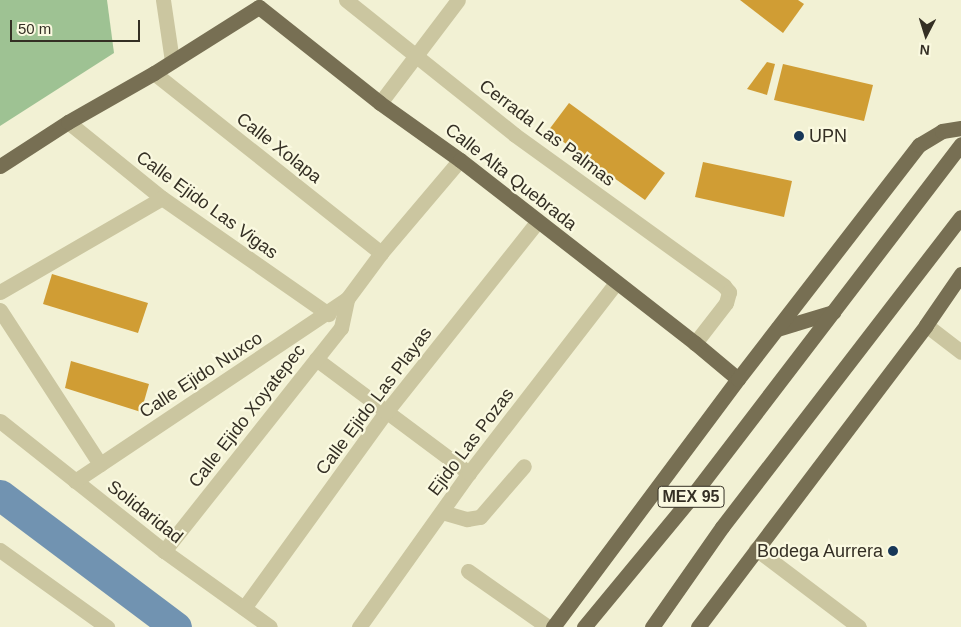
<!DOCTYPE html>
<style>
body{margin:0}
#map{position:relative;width:961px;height:627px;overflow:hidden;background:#f2f1d4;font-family:Helvetica,sans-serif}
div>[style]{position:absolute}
.green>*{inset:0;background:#9ec293}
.river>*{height:31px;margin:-15.5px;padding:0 15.5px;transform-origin:15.5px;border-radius:15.5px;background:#7193b1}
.building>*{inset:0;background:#d09d34}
.minor>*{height:15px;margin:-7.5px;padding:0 7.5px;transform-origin:7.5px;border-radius:7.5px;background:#cbc6a0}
.major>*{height:15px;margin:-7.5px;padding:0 7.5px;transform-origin:7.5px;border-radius:7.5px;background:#776f53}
.dots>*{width:14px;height:14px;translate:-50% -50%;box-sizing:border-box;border:2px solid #faf9e0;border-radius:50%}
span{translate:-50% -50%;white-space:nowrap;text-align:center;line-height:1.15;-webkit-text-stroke:4.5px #faf9e0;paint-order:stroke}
.shield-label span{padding:1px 4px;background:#faf9e0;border:1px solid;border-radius:4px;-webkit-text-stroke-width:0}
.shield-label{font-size:16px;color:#342f24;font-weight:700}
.street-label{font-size:18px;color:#342f24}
.poi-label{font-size:18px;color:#342f24}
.left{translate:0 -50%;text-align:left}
.right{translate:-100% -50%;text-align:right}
.north{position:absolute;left:901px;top:10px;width:50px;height:50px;-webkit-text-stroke:4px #faf9e0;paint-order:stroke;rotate:185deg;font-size:14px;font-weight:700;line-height:20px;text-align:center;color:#342f24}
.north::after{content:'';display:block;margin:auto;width:18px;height:22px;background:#342f24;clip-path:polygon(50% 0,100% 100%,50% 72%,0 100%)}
.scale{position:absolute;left:10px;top:20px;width:130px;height:22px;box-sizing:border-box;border:2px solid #342f24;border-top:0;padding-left:6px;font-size:15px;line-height:18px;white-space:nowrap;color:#342f24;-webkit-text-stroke:4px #faf9e0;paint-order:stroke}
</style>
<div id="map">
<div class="green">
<i style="clip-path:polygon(0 0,107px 0,114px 53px,0 126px)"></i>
</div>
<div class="river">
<i style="left:0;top:495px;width:220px;rotate:36.9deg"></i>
</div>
<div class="building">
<i style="clip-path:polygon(740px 0,798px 0,804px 4px,783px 33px)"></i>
<i style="clip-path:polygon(767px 62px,775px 64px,767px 95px,747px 89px)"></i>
<i style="clip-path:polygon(783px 64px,873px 85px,864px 121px,774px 100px)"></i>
<i style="clip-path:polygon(569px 103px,665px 173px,645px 200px,548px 131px)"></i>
<i style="clip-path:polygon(703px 162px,792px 181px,784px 217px,695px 197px)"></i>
<i style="clip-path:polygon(52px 274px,148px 303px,138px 333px,43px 304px)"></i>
<i style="clip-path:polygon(71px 361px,149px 384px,141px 412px,65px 388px)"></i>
</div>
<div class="minor">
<i style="left:163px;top:0;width:62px;rotate:81.6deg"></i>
<i style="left:346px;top:0;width:216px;rotate:38.6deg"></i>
<i style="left:515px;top:135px;width:258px;rotate:35.8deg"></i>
<i style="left:724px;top:286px;width:8px;rotate:50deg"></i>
<i style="left:729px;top:292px;width:11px;rotate:105deg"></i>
<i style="left:726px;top:303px;width:51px;rotate:127.8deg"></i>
<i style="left:154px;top:73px;width:290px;rotate:38.4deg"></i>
<i style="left:380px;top:103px;width:129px;rotate:-52.9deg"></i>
<i style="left:68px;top:122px;width:121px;rotate:39deg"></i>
<i style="left:162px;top:198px;width:203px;rotate:34.9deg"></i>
<i style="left:0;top:292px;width:187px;rotate:-30.1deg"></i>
<i style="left:0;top:310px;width:184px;rotate:57deg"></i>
<i style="left:926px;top:325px;width:44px;rotate:37.6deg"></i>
<i style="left:316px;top:359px;width:191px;rotate:36.7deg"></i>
<i style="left:0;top:421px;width:209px;rotate:38.4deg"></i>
<i style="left:164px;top:551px;width:130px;rotate:35.6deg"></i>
<i style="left:75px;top:481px;width:327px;rotate:-33.8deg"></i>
<i style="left:347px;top:299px;width:57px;rotate:-53.5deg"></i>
<i style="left:381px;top:253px;width:122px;rotate:-49.7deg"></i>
<i style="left:442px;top:512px;width:26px;rotate:16deg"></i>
<i style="left:467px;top:519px;width:13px;rotate:-9deg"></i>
<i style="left:480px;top:517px;width:67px;rotate:-49.2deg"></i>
<i style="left:756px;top:549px;width:129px;rotate:37.1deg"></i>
<i style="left:0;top:550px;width:132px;rotate:35.7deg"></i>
<i style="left:164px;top:551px;width:285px;rotate:-51.6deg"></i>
<i style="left:341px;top:328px;width:30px;rotate:-78deg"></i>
<i style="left:468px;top:571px;width:98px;rotate:35deg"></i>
<i style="left:244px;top:608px;width:242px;rotate:-54.1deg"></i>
<i style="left:386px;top:412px;width:244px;rotate:-51.5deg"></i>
<i style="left:359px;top:627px;width:189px;rotate:-54.5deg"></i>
<i style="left:469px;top:473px;width:240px;rotate:-52.3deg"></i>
</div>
<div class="major">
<i style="left:0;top:166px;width:81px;rotate:-32.9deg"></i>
<i style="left:68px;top:122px;width:99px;rotate:-29.7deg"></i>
<i style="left:154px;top:73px;width:124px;rotate:-32.2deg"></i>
<i style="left:259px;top:7px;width:154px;rotate:38.4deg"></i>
<i style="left:380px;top:103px;width:98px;rotate:35.5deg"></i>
<i style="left:460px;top:160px;width:298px;rotate:37.9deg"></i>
<i style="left:695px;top:343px;width:56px;rotate:39.9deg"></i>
<i style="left:777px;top:329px;width:59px;rotate:-16.9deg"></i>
<i style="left:553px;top:627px;width:309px;rotate:-53.3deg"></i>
<i style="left:738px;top:379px;width:296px;rotate:-52.3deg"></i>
<i style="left:919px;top:145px;width:27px;rotate:-31deg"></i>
<i style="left:942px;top:131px;width:19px;rotate:-9deg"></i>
<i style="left:584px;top:627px;width:165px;rotate:-50.4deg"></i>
<i style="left:689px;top:500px;width:448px;rotate:-52.6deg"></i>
<i style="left:652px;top:627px;width:122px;rotate:-55deg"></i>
<i style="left:722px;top:527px;width:391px;rotate:-52.4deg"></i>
<i style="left:698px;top:627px;width:378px;rotate:-52.9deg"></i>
<i style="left:926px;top:325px;width:62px;rotate:-55.5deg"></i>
</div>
<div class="dots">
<i style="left:799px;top:136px;background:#173758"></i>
<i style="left:893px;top:551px;background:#173758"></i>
</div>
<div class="shield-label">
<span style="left:691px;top:497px">MEX 95</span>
</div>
<div class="street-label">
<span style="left:547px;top:133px;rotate:37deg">Cerrada Las Palmas</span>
<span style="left:279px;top:148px;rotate:38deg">Calle Xolapa</span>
<span style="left:511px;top:177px;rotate:38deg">Calle Alta Quebrada</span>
<span style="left:207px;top:205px;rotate:36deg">Calle Ejido Las Vigas</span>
<span style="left:201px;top:375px;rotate:-33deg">Calle Ejido Nuxco</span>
<span style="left:374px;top:401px;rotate:-53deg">Calle Ejido Las Playas</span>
<span style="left:247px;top:416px;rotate:-52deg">Calle Ejido Xoyatepec</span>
<span style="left:471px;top:442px;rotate:-53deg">Ejido Las Pozas</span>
<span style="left:145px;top:512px;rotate:38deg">Solidaridad</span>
</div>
<div class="poi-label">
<span class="left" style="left:809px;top:136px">UPN</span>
<span class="right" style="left:883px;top:551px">Bodega Aurrera</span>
</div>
<div class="north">N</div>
<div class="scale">50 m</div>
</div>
